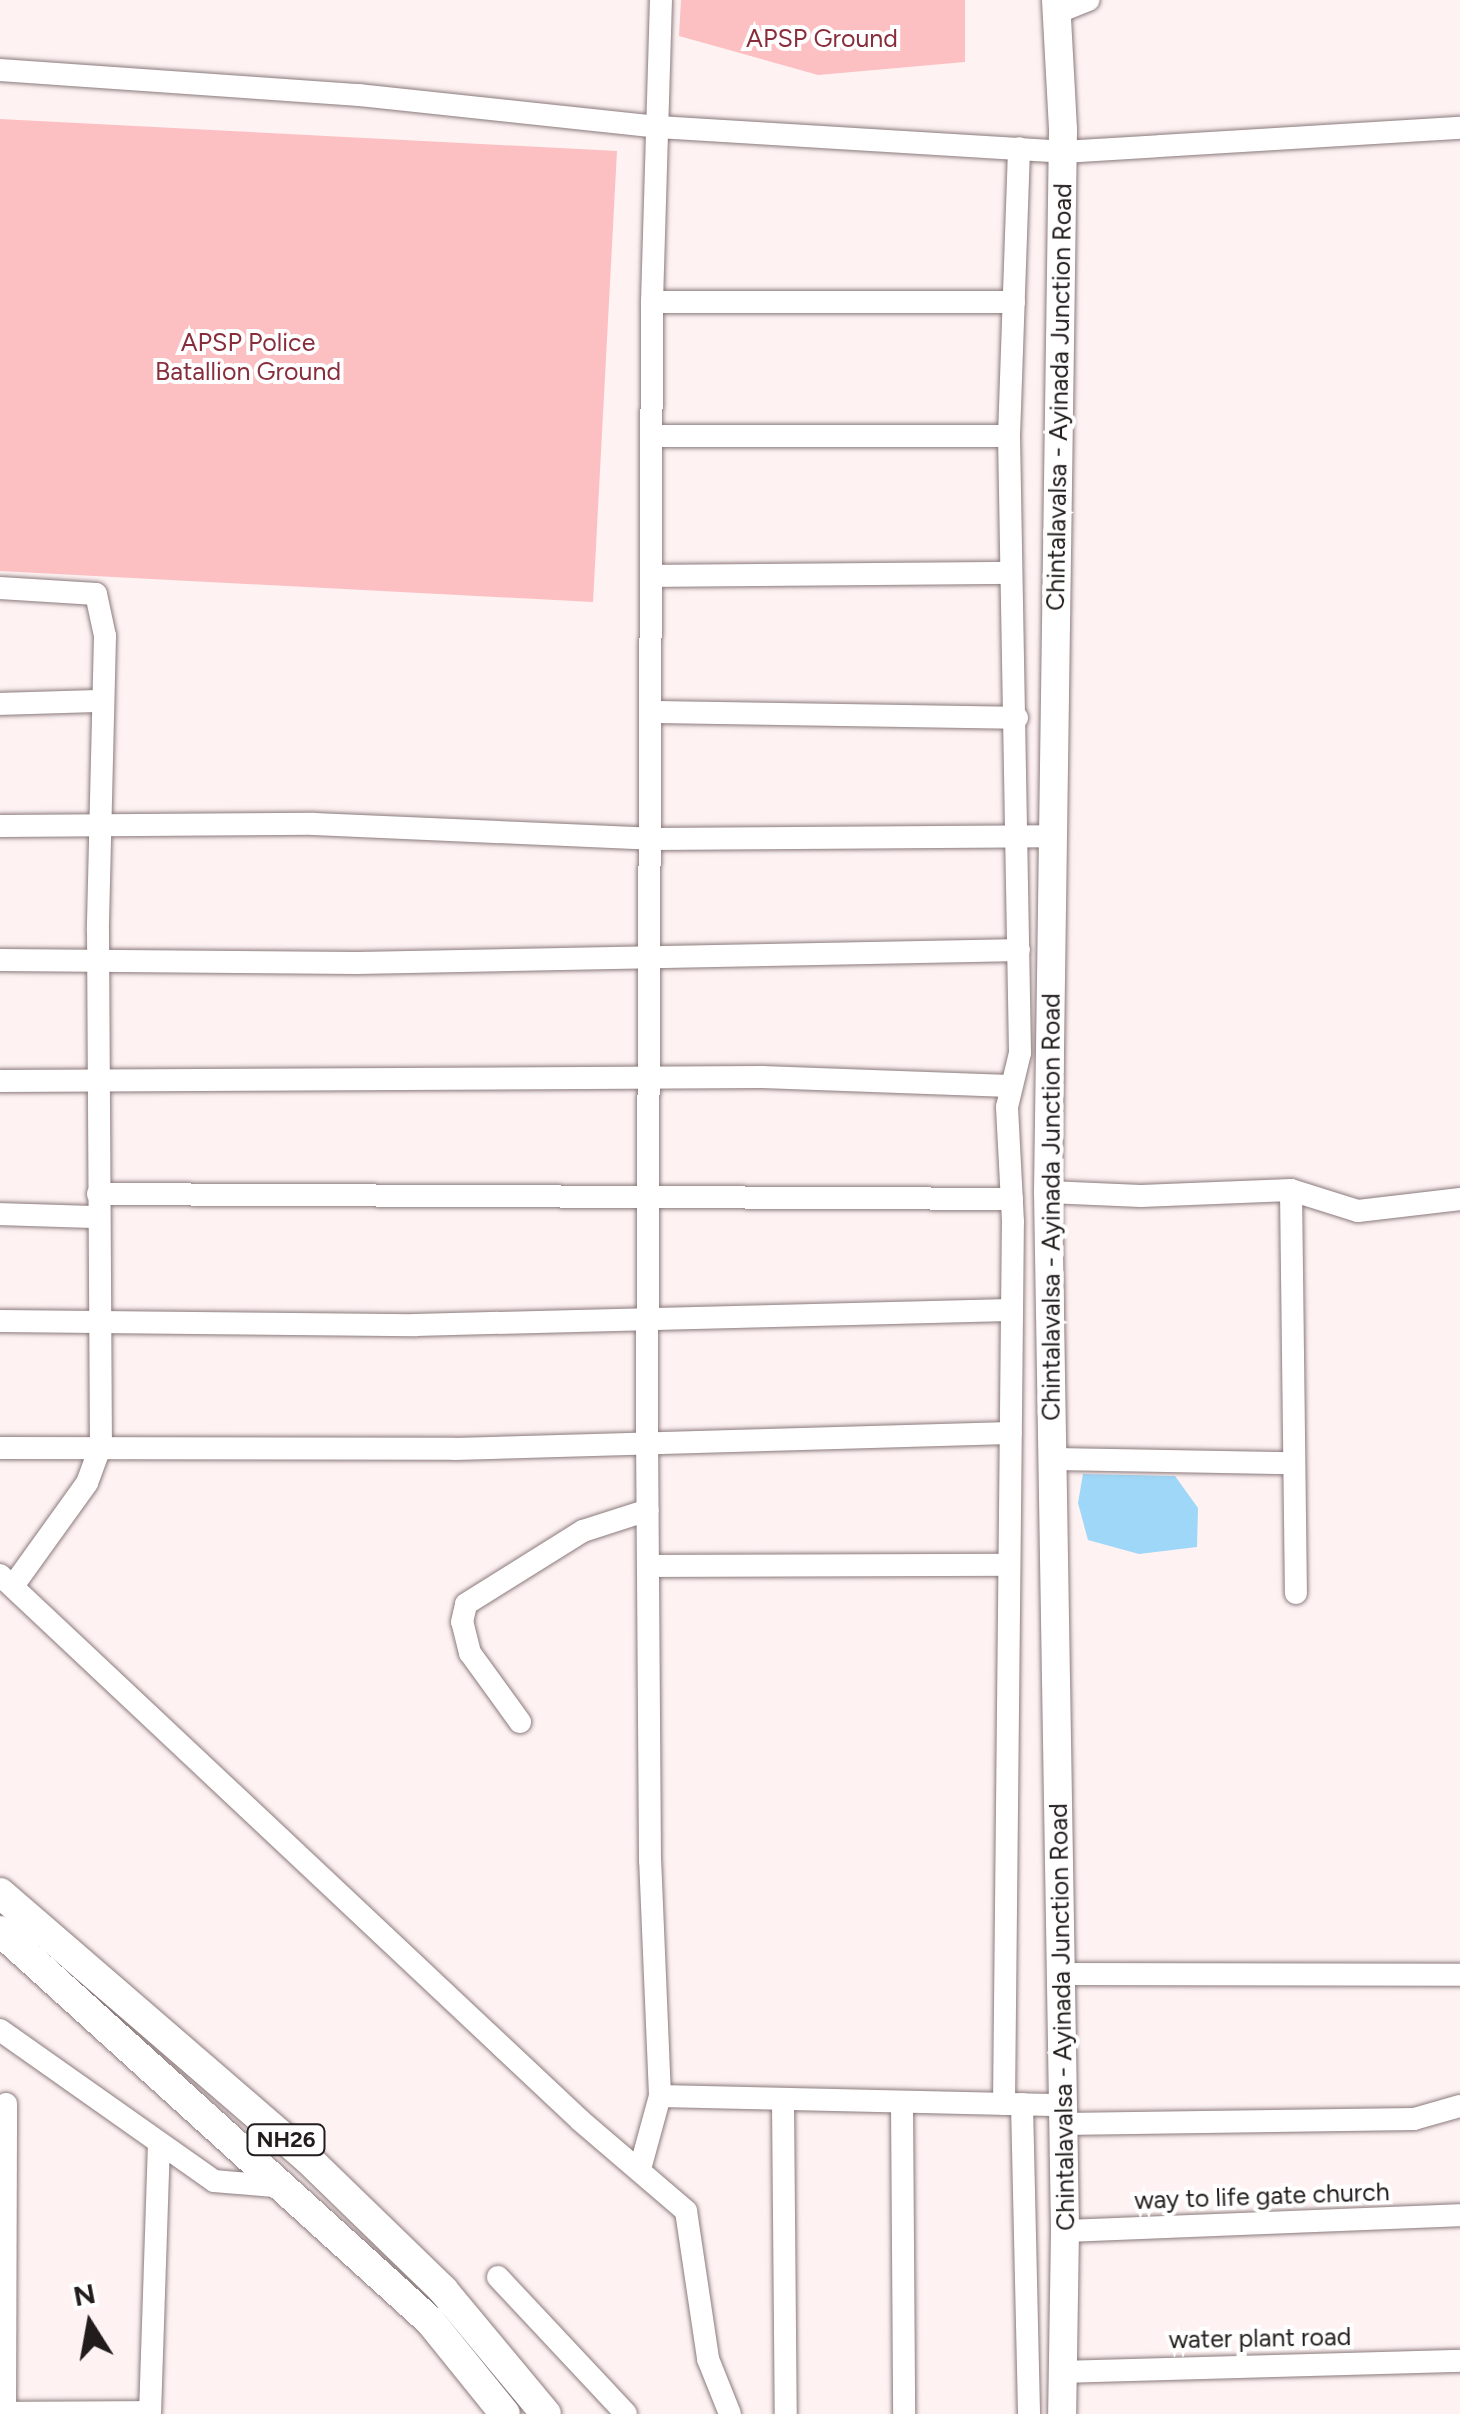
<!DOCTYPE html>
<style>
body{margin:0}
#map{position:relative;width:1460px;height:2414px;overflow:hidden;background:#fef2f3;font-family:Figtree,sans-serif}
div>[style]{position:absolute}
.green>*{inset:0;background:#fcc0c3}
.building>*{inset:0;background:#9ed7f7}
.roads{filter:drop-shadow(0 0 2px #8b7a7b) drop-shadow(0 0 2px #8b7a7b)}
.minor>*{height:22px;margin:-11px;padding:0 11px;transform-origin:11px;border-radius:11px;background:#fff}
.major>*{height:28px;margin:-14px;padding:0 14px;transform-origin:14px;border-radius:14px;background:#fff}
.highway>*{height:30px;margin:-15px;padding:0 15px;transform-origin:15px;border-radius:15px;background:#fff}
span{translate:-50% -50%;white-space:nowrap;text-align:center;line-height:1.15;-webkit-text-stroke:8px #fff;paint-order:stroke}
.shield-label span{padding:2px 8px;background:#fff;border:2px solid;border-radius:8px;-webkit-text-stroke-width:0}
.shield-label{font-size:22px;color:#221c1c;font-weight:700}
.park-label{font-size:25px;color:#872d3b}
.street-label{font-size:25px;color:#221c1c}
.north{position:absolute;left:40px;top:2274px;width:100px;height:100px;-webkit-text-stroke:8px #fff;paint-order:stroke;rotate:349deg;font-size:28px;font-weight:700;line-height:40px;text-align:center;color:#221c1c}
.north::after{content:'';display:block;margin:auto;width:35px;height:45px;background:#221c1c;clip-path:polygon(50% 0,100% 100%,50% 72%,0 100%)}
</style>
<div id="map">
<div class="green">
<i style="clip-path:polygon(681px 0,965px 0,965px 62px,818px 75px,679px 36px)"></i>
<i style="clip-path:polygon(0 119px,617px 151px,593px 602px,0 571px)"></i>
</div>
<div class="building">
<i style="clip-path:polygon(1083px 1474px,1175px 1476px,1198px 1508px,1197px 1547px,1139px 1554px,1088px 1540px,1078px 1503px)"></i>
</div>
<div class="roads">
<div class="minor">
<i style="left:1056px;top:13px;width:35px;rotate:-22deg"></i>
<i style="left:0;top:70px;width:360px;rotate:4deg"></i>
<i style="left:359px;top:95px;width:301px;rotate:6.1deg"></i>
<i style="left:658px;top:127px;width:406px;rotate:3.5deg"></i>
<i style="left:1063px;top:152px;width:398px;rotate:-3.5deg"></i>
<i style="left:652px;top:302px;width:362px"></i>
<i style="left:653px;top:436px;width:356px"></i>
<i style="left:653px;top:576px;width:358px;rotate:-0.5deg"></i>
<i style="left:0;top:588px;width:96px;rotate:3.6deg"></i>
<i style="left:96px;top:594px;width:43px;rotate:77.9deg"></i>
<i style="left:105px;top:636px;width:295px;rotate:91.4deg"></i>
<i style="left:98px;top:931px;width:514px;rotate:89.67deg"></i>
<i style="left:101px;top:1445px;width:40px;rotate:110.2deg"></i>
<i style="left:87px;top:1483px;width:127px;rotate:125.7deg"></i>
<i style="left:0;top:704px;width:103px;rotate:-1.7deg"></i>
<i style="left:652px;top:712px;width:365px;rotate:0.9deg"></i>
<i style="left:0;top:826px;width:314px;rotate:-0.4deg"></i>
<i style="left:314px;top:824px;width:338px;rotate:2.5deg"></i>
<i style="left:652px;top:839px;width:401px;rotate:-0.4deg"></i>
<i style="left:0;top:960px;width:357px;rotate:0.5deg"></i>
<i style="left:357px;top:963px;width:662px;rotate:-1.12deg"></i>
<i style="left:0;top:1081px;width:762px;rotate:-0.3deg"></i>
<i style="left:762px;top:1077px;width:248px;rotate:2.1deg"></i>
<i style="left:1291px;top:1190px;width:403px;rotate:89.3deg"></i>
<i style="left:1048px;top:1192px;width:93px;rotate:2.5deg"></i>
<i style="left:1141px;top:1196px;width:150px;rotate:-2.3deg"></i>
<i style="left:1291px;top:1190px;width:70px;rotate:17.4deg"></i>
<i style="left:1358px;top:1211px;width:103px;rotate:-6.7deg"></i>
<i style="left:98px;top:1194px;width:914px;rotate:0.31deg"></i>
<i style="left:0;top:1214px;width:98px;rotate:1.8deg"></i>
<i style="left:0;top:1321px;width:415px;rotate:0.6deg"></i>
<i style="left:415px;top:1325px;width:596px;rotate:-1.44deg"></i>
<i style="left:0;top:1448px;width:454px;rotate:0.1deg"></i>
<i style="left:454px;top:1449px;width:557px;rotate:-1.65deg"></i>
<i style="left:1053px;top:1459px;width:241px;rotate:1deg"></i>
<i style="left:649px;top:1566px;width:360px;rotate:-0.2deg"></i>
<i style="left:0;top:1575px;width:797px;rotate:43.22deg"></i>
<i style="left:581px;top:2121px;width:138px;rotate:40.6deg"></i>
<i style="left:686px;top:2211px;width:150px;rotate:81.5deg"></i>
<i style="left:708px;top:2359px;width:59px;rotate:68.2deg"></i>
<i style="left:520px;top:1722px;width:85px;rotate:-125.9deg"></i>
<i style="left:470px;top:1653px;width:32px;rotate:-104deg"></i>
<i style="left:462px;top:1622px;width:18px;rotate:-77deg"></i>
<i style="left:466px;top:1604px;width:138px;rotate:-32deg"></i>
<i style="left:583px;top:1531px;width:68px;rotate:-17.9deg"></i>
<i style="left:1061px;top:1974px;width:399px;rotate:0.1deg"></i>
<i style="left:0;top:2030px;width:262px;rotate:35.2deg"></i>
<i style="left:214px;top:2181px;width:72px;rotate:4.8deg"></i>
<i style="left:660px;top:2096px;width:403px;rotate:1.3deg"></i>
<i style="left:783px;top:2101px;width:313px;rotate:89.5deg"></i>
<i style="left:902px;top:2103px;width:311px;rotate:89.6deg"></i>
<i style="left:1004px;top:2104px;width:882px;rotate:-89.42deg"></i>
<i style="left:1013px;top:1222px;width:115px;rotate:-93deg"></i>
<i style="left:1007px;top:1107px;width:56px;rotate:-76.5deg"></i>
<i style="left:1020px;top:1053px;width:617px;rotate:-91.02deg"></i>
<i style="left:1009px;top:436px;width:288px;rotate:-88deg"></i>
<i style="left:1022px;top:2104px;width:310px;rotate:88.7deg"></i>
<i style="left:1063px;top:2124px;width:351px;rotate:-0.8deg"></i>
<i style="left:1414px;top:2119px;width:48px;rotate:-15.8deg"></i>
<i style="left:640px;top:2169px;width:76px;rotate:-74.7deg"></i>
<i style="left:660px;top:2096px;width:235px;rotate:-92.4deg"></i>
<i style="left:650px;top:1861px;width:417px;rotate:-90.4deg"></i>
<i style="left:647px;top:1444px;width:1142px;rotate:-89.75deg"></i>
<i style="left:652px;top:302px;width:302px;rotate:-88.3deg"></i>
<i style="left:1065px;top:2231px;width:395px;rotate:-2.3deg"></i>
<i style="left:498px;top:2277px;width:187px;rotate:46.9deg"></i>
<i style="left:1062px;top:2372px;width:398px;rotate:-1.6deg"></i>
<i style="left:0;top:2413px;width:150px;rotate:-0.4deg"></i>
<i style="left:5px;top:2414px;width:310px;rotate:-89.8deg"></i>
<i style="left:150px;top:2414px;width:271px;rotate:-88.1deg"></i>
</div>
<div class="major">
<i style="left:1056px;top:0;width:130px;rotate:86.9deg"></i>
<i style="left:1063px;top:130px;width:1062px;rotate:90.81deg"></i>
<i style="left:1048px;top:1192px;width:1039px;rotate:89.06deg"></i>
<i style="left:1065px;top:2231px;width:183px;rotate:90.9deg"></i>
</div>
<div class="highway">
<i style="left:0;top:1893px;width:406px;rotate:40.8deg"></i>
<i style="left:307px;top:2158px;width:190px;rotate:44.1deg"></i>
<i style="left:443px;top:2290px;width:161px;rotate:50.3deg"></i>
<i style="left:0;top:1931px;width:581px;rotate:42.21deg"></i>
<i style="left:430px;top:2321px;width:119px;rotate:51.1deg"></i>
</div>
</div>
<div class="shield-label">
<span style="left:286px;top:2140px">NH26</span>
</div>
<div class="park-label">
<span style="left:822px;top:38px">APSP Ground</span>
<span style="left:248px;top:357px">APSP Police<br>Batallion Ground</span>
</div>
<div class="street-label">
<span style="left:1059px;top:397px;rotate:-89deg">Chintalavalsa - Ayinada Junction Road</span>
<span style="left:1051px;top:1207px;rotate:-90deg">Chintalavalsa - Ayinada Junction Road</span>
<span style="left:1062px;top:2017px;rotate:-91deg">Chintalavalsa - Ayinada Junction Road</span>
<span style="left:1262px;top:2196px;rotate:-2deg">way to life gate church</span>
<span style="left:1260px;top:2338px;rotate:-1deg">water plant road</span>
</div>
<div class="north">N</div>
</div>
